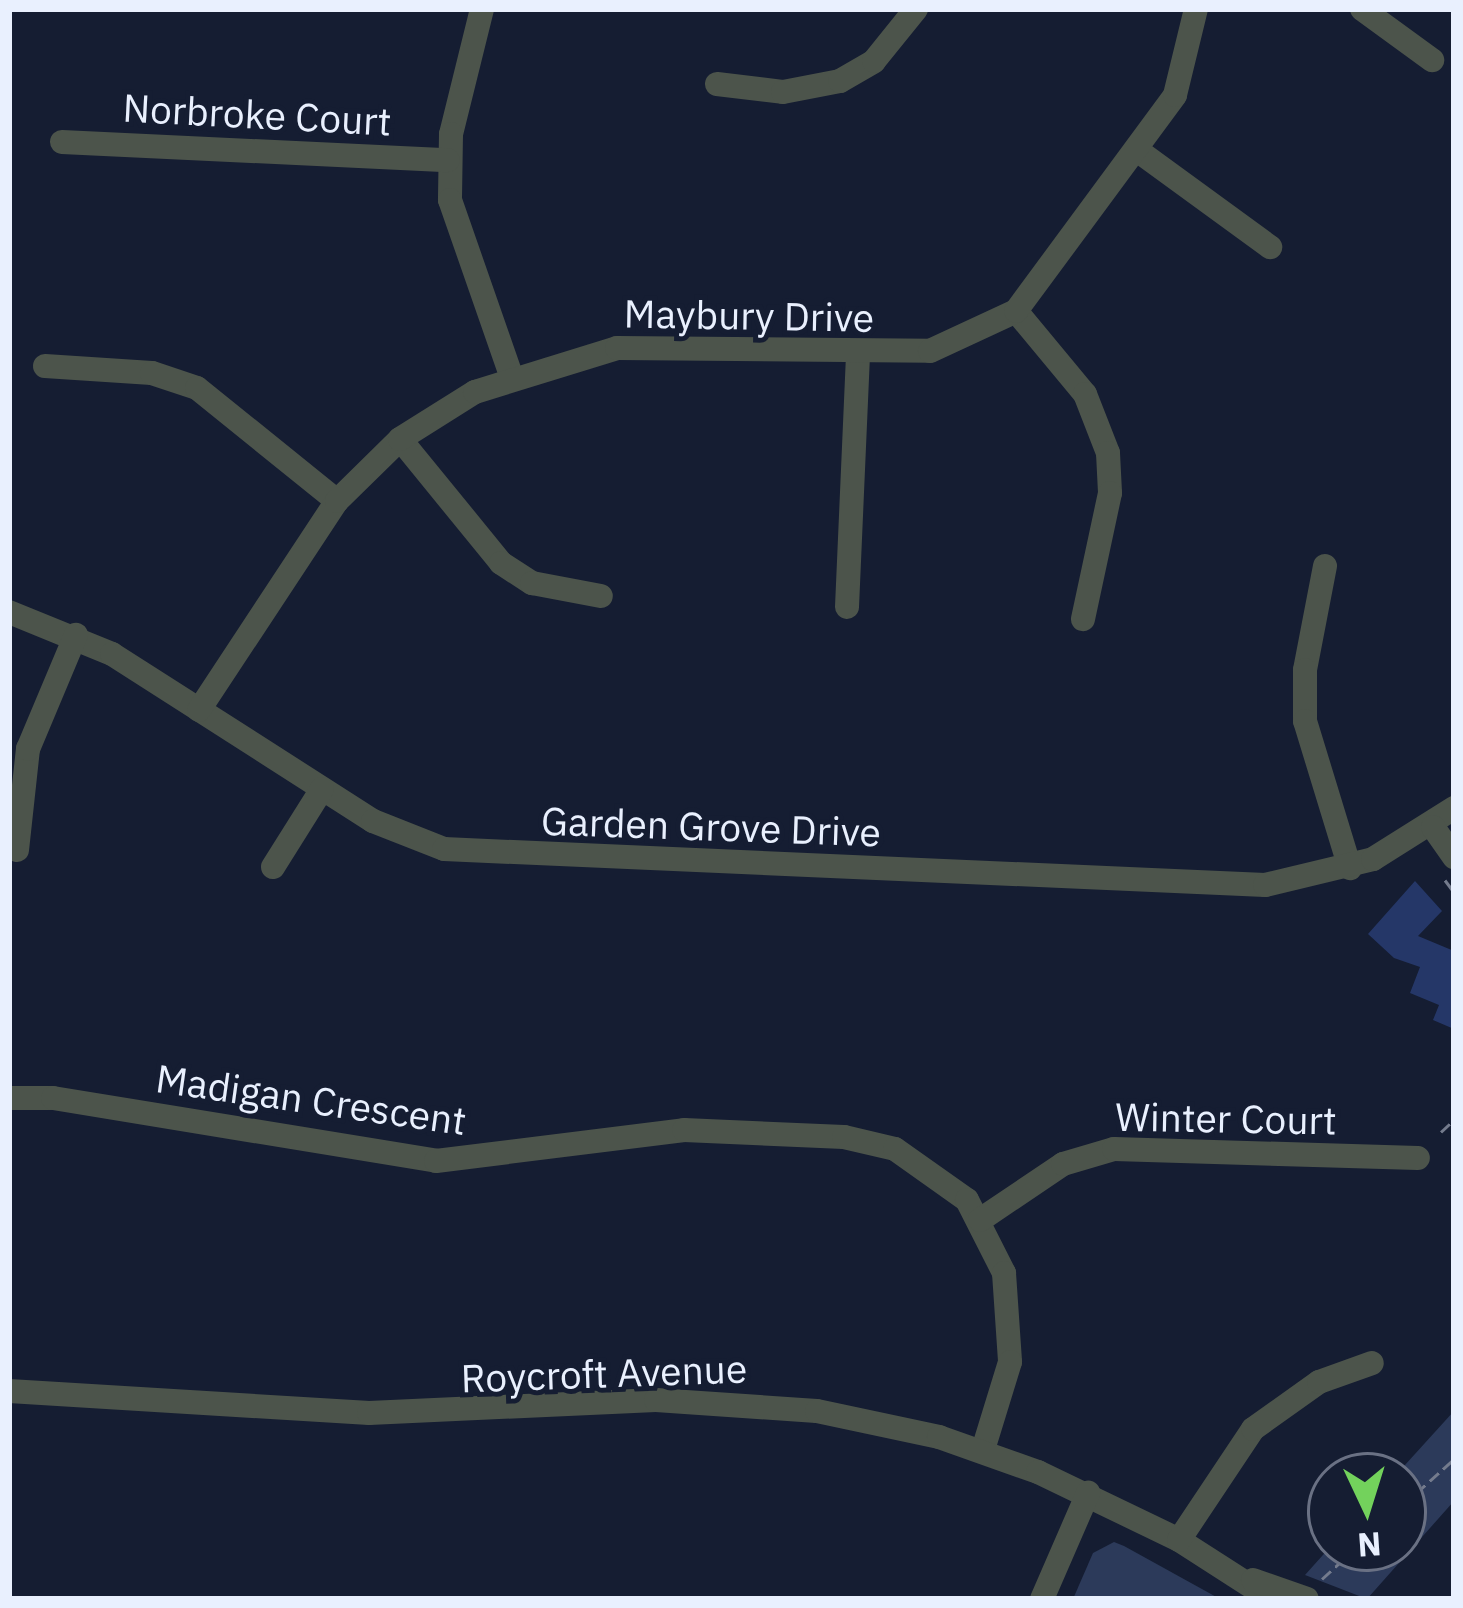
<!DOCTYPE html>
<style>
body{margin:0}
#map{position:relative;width:1463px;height:1608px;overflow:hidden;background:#151d32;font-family:"IBM Plex Sans",sans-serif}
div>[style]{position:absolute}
.green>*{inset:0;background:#2c3a5a}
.building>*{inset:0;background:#253768}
.path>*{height:3px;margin-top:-1.5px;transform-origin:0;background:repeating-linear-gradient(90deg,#747b8d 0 12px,transparent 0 18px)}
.street>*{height:24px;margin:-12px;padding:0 12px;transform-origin:12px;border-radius:12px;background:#4c544b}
span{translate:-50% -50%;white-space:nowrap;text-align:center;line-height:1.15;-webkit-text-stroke:10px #151d32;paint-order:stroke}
.street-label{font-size:39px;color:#e9f0fe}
.frame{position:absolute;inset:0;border:12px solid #e9f0fe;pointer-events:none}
.north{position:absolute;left:1307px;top:1452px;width:120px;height:120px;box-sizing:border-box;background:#151d32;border:3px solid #6a7184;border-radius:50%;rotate:176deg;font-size:33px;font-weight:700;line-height:48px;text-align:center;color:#e9f0fe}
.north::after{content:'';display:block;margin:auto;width:42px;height:54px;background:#73d25c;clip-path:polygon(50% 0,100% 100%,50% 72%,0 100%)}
</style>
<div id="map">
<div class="green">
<i style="clip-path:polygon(1454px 1411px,1454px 1501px,1367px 1599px,1305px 1575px,1331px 1546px,1403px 1548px,1403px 1476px,1395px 1476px)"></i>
<i style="clip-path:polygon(1114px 1542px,1124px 1546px,1220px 1599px,1073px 1599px,1093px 1553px)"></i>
</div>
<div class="building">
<i style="clip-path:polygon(1415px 881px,1442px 911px,1418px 936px,1454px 951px,1454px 1029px,1433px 1020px,1439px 1005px,1410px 993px,1420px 967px,1394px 958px,1368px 934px)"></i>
</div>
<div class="path">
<i style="left:1445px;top:880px;width:15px;rotate:53deg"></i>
<i style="left:1441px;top:1132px;width:18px;rotate:-43deg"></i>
<i style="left:1403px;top:1505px;width:69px;rotate:-42deg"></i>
<i style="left:1322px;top:1579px;width:46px;rotate:-42.4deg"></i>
</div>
<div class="street">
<i style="left:482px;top:9px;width:129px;rotate:103.9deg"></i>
<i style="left:451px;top:134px;width:66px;rotate:90.9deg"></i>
<i style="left:450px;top:200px;width:185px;rotate:70.8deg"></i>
<i style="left:1362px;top:9px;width:87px;rotate:36.1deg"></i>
<i style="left:717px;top:84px;width:66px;rotate:6.9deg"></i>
<i style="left:783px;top:92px;width:58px;rotate:-10.9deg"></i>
<i style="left:840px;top:81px;width:39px;rotate:-30deg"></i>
<i style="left:874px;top:61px;width:67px;rotate:-51.1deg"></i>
<i style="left:62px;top:142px;width:386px;rotate:2.7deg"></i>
<i style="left:1137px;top:150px;width:165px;rotate:36.1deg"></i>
<i style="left:1016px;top:311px;width:108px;rotate:50.3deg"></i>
<i style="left:1085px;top:394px;width:63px;rotate:68.7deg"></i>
<i style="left:1108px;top:453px;width:40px;rotate:87.1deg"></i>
<i style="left:1110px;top:493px;width:129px;rotate:102.1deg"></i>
<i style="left:45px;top:366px;width:107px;rotate:3.7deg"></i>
<i style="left:152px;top:373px;width:47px;rotate:18.4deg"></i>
<i style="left:197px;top:388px;width:180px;rotate:38.9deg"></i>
<i style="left:400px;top:439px;width:160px;rotate:50.8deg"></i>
<i style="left:501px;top:563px;width:37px;rotate:33deg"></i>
<i style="left:532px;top:583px;width:70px;rotate:10.7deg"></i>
<i style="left:1325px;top:566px;width:106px;rotate:100.9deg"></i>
<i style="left:1305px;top:670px;width:51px;rotate:90deg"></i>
<i style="left:1305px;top:721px;width:154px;rotate:73deg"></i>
<i style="left:847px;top:607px;width:255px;rotate:-87.5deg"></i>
<i style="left:9px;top:612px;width:111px;rotate:22.2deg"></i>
<i style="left:112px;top:654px;width:310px;rotate:32.6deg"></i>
<i style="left:373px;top:821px;width:76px;rotate:21.5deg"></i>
<i style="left:444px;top:849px;width:822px;rotate:2.51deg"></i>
<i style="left:1265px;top:885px;width:111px;rotate:-13.5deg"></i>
<i style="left:1373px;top:859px;width:96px;rotate:-32.2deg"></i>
<i style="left:199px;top:710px;width:250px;rotate:-56.6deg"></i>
<i style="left:337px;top:501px;width:88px;rotate:-44.5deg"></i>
<i style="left:400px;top:439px;width:89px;rotate:-32.1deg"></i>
<i style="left:475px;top:392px;width:149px;rotate:-17.2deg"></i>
<i style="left:617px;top:348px;width:313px;rotate:0.5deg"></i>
<i style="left:930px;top:351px;width:95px;rotate:-24.9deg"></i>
<i style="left:1016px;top:311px;width:268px;rotate:-53.6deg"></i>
<i style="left:1175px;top:95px;width:89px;rotate:-76.3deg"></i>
<i style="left:1433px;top:827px;width:37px;rotate:55deg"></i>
<i style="left:17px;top:850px;width:102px;rotate:-83.8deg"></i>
<i style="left:28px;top:749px;width:124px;rotate:-67.2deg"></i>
<i style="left:273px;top:867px;width:92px;rotate:-57.9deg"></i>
<i style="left:9px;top:1098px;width:44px"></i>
<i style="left:53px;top:1098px;width:388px;rotate:9.3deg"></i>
<i style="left:436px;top:1161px;width:250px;rotate:-7.1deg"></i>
<i style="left:684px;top:1130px;width:160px;rotate:2.5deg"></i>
<i style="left:844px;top:1137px;width:52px;rotate:13.2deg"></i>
<i style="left:895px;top:1149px;width:88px;rotate:35.3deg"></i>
<i style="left:967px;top:1200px;width:82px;rotate:63.1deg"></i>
<i style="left:1004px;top:1273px;width:89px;rotate:86.1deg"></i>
<i style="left:1010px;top:1362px;width:92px;rotate:107.1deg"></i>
<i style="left:980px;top:1220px;width:100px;rotate:-34deg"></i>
<i style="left:1063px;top:1164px;width:53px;rotate:-16.4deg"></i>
<i style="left:1114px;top:1149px;width:304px;rotate:1.7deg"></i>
<i style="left:9px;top:1391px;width:361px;rotate:3.5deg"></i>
<i style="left:369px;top:1413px;width:287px;rotate:-2.6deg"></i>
<i style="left:656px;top:1400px;width:161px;rotate:3.9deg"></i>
<i style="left:817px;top:1411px;width:125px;rotate:12deg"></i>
<i style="left:939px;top:1437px;width:105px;rotate:19.5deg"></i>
<i style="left:1038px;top:1472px;width:157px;rotate:25.7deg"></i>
<i style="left:1179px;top:1540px;width:109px;rotate:32.7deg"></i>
<i style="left:1179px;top:1540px;width:133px;rotate:-56.3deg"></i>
<i style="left:1253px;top:1429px;width:81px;rotate:-35.5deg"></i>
<i style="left:1319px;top:1382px;width:56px;rotate:-19.7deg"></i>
<i style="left:1253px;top:1580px;width:57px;rotate:19.4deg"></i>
<i style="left:1042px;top:1599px;width:116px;rotate:-66.5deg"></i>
</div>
<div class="street-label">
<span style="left:257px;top:115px;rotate:3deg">Norbroke Court</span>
<span style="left:749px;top:316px;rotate:1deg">Maybury Drive</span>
<span style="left:711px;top:827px;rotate:2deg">Garden Grove Drive</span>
<span style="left:311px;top:1100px;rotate:8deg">Madigan Crescent</span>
<span style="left:1226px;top:1119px;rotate:1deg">Winter Court</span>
<span style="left:604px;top:1374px;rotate:-2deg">Roycroft Avenue</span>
</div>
<div class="frame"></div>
<div class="north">N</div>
</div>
